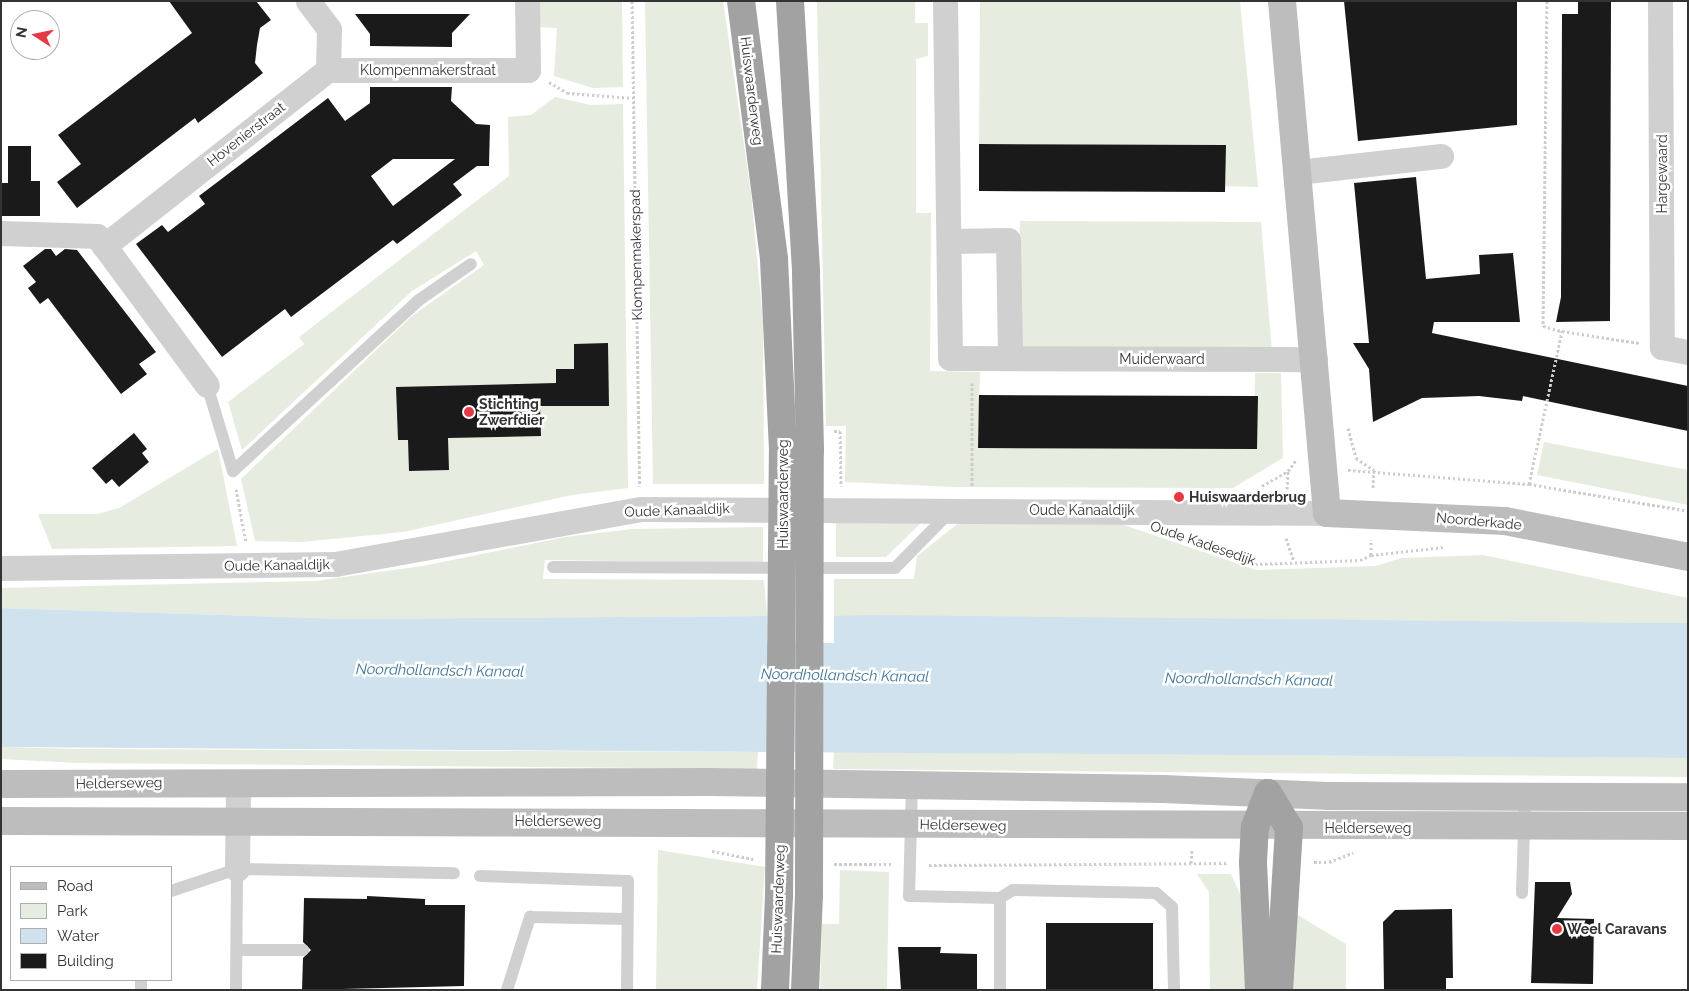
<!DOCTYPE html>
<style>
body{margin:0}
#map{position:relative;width:1689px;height:991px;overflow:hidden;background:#fff;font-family:Raleway,sans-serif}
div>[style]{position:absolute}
.green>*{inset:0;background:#e6ecdf}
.water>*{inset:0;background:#cfe2ee}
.building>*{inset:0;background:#1a1a1a}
.path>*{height:3px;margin-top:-1.5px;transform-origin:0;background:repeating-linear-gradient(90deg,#cdcdcd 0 2.5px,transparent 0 5px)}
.service>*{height:12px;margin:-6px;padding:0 6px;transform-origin:6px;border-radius:6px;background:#d0d0d0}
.minor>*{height:25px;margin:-12.5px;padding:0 12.5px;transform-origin:12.5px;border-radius:12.5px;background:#d0d0d0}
.secondary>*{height:28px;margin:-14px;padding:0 14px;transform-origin:14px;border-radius:14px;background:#bdbdbd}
.trunk>*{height:28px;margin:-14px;padding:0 14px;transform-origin:14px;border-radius:14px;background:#a2a2a2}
.trunk-bridge>*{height:28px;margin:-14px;padding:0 14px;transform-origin:14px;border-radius:14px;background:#a2a2a2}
.dots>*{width:14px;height:14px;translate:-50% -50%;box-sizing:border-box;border:2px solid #fff;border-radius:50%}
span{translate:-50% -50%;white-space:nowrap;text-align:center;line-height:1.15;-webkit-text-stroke:5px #fff;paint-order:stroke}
.street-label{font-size:14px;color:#333}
.poi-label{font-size:14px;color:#333;font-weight:700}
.left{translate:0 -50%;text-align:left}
.water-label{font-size:15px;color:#3f7597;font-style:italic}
.frame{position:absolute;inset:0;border:2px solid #333;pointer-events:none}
.legend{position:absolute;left:10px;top:866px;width:162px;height:115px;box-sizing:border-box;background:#fff;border:1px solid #adadad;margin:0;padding:6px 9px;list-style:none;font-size:15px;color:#333}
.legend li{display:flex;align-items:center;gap:10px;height:25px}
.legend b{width:25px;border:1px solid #adadad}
.north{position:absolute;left:10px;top:10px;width:50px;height:50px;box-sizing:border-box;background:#fff;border:1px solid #adadad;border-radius:50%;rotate:281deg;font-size:14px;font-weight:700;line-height:20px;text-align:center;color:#333}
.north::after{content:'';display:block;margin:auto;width:18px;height:22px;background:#e63946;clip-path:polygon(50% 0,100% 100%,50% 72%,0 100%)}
</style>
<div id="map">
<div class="green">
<i style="clip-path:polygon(537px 1px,622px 1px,623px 87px,593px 88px,554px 76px,557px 28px,537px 27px)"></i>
<i style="clip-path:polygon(645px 1px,723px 1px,751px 193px,763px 323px,764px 484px,653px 484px)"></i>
<i style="clip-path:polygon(817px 1px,915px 1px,915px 23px,928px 23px,928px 56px,916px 59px,916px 213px,931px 213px,930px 371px,980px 372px,978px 448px,1254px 448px,1255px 373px,1281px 373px,1283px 458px,1233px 488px,955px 487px,845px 482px,846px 426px,826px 426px)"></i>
<i style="clip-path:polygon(980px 1px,1240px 1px,1258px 187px,1223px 186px,1223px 146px,979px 144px)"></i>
<i style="clip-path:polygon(555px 97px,591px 105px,623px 104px,628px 488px,572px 495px,403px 532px,301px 542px,255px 541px,241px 479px,412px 316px,484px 265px,476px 251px,412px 291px,242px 450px,228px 402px,304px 344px,299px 337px,509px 176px,508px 117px,531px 115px)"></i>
<i style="clip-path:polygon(1020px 221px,1261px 222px,1272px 352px,1018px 349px)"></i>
<i style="clip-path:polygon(1544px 442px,1688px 470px,1688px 505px,1537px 475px)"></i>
<i style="clip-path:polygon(218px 449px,237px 546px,52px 549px,38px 514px,97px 514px,119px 508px)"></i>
<i style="clip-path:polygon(836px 519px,924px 520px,886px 557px,836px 557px)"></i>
<i style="clip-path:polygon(960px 522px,1124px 525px,1256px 570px,1376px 566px,1401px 558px,1483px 555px,1688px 598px,1688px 623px,834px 616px,834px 579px,914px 579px,917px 556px)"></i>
<i style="clip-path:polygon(763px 527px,763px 563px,545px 560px,543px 579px,764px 580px,767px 616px,347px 619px,1px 608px,1px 588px,315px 581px,423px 566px,565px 537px,632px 529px)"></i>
<i style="clip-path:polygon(1px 747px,78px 749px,758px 752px,757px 769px,76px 763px,1px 759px)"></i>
<i style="clip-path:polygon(834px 752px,1688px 758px,1688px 777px,833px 769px)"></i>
<i style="clip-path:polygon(658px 850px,765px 867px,757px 990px,656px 990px)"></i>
<i style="clip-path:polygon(840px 870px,889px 872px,887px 990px,820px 990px,822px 924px,839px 924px)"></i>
<i style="clip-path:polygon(1197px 874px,1231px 874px,1244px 903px,1251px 990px,1210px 990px,1209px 892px)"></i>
<i style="clip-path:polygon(1296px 914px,1346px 944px,1346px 990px,1292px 990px)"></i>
</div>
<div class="water">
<i style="clip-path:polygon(1px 608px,347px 619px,767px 616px,767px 642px,834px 643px,834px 616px,869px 615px,1688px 623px,1688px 758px,1px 747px)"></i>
</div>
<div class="building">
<i style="clip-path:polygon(169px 1px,256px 1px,271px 20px,260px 28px,257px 45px,255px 63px,263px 73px,198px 123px,195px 118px,77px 208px,57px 182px,81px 164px,58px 135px,192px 33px)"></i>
<i style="clip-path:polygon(1344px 1px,1517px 1px,1517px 125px,1358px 141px)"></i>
<i style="clip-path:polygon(1578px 1px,1611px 1px,1610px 321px,1556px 322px,1561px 297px,1562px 14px,1578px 14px)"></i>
<i style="clip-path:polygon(355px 14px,470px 14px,452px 33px,452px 47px,370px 46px,370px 34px)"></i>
<i style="clip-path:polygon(evenodd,370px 87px,452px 87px,451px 101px,476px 124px,490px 125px,489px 166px,477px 166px,453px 184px,462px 195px,397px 244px,393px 240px,291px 317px,285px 309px,222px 357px,136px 244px,162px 225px,168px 232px,205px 204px,199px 196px,328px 98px,345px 121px,370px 103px,370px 87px,393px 159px,455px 159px,393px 206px,371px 176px,393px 159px)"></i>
<i style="clip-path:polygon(979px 144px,1226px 145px,1225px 192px,979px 191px)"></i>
<i style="clip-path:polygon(8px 146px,31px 146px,31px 181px,40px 181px,40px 216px,1px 216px,1px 183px,8px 183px)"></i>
<i style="clip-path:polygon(1416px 177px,1426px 279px,1480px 274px,1479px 255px,1513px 253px,1520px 322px,1434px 322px,1432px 333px,1688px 386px,1688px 431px,1523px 396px,1522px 401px,1479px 396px,1422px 398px,1373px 422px,1369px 369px,1353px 343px,1369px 343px,1354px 183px)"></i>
<i style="clip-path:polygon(45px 249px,51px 249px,56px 256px,65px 249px,77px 250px,156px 352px,139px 364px,147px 374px,121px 394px,48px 298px,40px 304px,28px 288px,36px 282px,23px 266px)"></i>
<i style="clip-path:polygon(608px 343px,609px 406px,540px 406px,541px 436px,448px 438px,449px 470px,409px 471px,408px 440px,398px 440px,396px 387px,556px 383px,556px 369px,574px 369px,574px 344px)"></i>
<i style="clip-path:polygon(979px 395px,1258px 396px,1257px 449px,978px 448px)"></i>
<i style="clip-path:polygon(134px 433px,147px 449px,142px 453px,149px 462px,119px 487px,112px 479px,106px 484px,92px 468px)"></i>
<i style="clip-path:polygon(1535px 882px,1570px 882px,1572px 894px,1557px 918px,1594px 919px,1593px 984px,1531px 983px)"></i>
<i style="clip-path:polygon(367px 896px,425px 899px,425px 905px,465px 905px,464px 986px,302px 990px,303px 958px,311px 950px,303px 942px,304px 898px,367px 899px)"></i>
<i style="clip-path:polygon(1452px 909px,1453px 978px,1446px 978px,1446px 990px,1384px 990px,1383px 922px,1395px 910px)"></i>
<i style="clip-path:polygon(1046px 923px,1153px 923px,1153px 990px,1046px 990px)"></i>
<i style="clip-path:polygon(898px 947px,941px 947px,940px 953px,977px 954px,977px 990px,901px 990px)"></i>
</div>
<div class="path">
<i style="left:632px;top:1px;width:485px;rotate:89.1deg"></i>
<i style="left:1547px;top:1px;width:325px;rotate:90.7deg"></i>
<i style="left:1543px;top:326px;width:20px;rotate:15deg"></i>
<i style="left:549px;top:82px;width:21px;rotate:31deg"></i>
<i style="left:567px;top:93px;width:66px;rotate:4.3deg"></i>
<i style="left:972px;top:383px;width:104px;rotate:90deg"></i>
<i style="left:1348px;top:428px;width:31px;rotate:75deg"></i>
<i style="left:1356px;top:458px;width:22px;rotate:34deg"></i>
<i style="left:1374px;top:470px;width:19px;rotate:93deg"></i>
<i style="left:834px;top:431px;width:6px"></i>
<i style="left:840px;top:431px;width:55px;rotate:89deg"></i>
<i style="left:1348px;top:470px;width:182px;rotate:4.4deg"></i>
<i style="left:1529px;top:484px;width:161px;rotate:9.6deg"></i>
<i style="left:1529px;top:484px;width:157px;rotate:-77.8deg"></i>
<i style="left:1562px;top:331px;width:78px;rotate:8.9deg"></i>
<i style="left:1262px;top:486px;width:30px;rotate:-30deg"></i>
<i style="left:1288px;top:471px;width:14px;rotate:-54deg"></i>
<i style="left:236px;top:489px;width:54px;rotate:79.3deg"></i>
<i style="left:1287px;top:489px;width:18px;rotate:-87deg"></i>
<i style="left:1183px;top:538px;width:77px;rotate:19.9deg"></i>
<i style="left:1255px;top:564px;width:105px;rotate:-2.2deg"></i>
<i style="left:1360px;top:560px;width:12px;rotate:-24deg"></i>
<i style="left:1371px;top:555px;width:74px;rotate:-6.2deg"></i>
<i style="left:1286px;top:538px;width:24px;rotate:71deg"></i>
<i style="left:1371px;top:555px;width:15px;rotate:-90deg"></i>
<i style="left:712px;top:851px;width:42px;rotate:11deg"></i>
<i style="left:1314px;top:862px;width:15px"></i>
<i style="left:1329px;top:862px;width:26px;rotate:-21deg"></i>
<i style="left:1191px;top:863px;width:13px;rotate:-86deg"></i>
<i style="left:834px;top:864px;width:58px"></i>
<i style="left:929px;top:865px;width:298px;rotate:-0.4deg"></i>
</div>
<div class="service">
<i style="left:207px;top:385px;width:90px;rotate:73.2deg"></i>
<i style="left:233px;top:471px;width:253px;rotate:-42.6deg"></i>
<i style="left:419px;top:300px;width:63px;rotate:-34.7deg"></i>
<i style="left:553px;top:567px;width:232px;rotate:0.2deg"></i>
<i style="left:808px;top:568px;width:87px"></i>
<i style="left:895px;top:568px;width:78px;rotate:-45.5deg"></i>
<i style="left:912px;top:784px;width:112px;rotate:91.5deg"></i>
<i style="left:909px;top:896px;width:91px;rotate:1.3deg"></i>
<i style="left:1000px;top:898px;width:15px;rotate:-32deg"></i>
<i style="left:1013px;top:890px;width:143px;rotate:1.2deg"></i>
<i style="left:1156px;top:893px;width:21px;rotate:41deg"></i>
<i style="left:1172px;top:907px;width:83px;rotate:88.6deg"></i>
<i style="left:480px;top:876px;width:148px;rotate:1.9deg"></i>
<i style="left:628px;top:881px;width:109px;rotate:90.5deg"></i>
<i style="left:171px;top:891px;width:70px;rotate:-18.4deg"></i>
<i style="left:237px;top:869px;width:217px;rotate:1.1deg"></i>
<i style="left:1522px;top:893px;width:96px;rotate:-88.2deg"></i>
<i style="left:237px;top:950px;width:66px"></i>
<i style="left:141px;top:990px;width:10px;rotate:-90deg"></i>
<i style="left:236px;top:990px;width:121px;rotate:-89.5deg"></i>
<i style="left:507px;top:990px;width:77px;rotate:-72.5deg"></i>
<i style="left:530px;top:917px;width:97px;rotate:1.2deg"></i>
<i style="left:1000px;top:990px;width:92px;rotate:-90deg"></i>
</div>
<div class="minor">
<i style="left:945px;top:1px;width:357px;rotate:89.2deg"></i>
<i style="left:950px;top:358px;width:365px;rotate:0.2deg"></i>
<i style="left:1660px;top:1px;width:346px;rotate:89.7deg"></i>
<i style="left:1662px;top:347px;width:26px;rotate:11deg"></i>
<i style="left:328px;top:70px;width:200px"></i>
<i style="left:528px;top:70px;width:69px;rotate:-90.8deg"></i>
<i style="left:1298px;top:172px;width:144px;rotate:-6.4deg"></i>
<i style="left:1px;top:233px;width:96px;rotate:1.8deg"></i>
<i style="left:97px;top:236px;width:185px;rotate:53.6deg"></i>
<i style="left:950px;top:241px;width:58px;rotate:-1deg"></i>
<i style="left:1008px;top:240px;width:117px;rotate:89deg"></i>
<i style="left:104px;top:246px;width:285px;rotate:-38.2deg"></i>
<i style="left:328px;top:70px;width:41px;rotate:-88.6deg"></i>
<i style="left:329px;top:29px;width:35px;rotate:-127deg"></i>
<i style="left:1px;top:568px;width:334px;rotate:-0.7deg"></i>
<i style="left:335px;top:564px;width:311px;rotate:-10.2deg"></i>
<i style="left:641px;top:509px;width:686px;rotate:0.33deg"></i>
<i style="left:237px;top:869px;width:87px;rotate:-89.3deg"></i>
</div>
<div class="secondary">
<i style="left:1282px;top:1px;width:514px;rotate:84.98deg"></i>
<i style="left:1327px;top:513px;width:178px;rotate:2.6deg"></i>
<i style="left:1505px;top:521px;width:187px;rotate:11.1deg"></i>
<i style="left:1px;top:784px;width:710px;rotate:-0.16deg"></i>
<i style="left:711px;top:782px;width:452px;rotate:0.9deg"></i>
<i style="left:1163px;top:789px;width:164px;rotate:2.4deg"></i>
<i style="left:1327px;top:796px;width:361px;rotate:0.2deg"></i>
<i style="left:1px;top:821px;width:1687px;rotate:0.17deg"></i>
</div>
<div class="trunk">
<i style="left:741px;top:1px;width:260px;rotate:82.7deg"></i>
<i style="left:774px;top:259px;width:192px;rotate:87.3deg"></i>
<i style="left:790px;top:1px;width:273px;rotate:86.6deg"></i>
<i style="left:806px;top:274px;width:177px;rotate:88.7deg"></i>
<i style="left:1268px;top:793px;width:41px;rotate:59deg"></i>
<i style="left:1289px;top:828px;width:162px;rotate:93.5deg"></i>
<i style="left:775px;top:990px;width:94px;rotate:-87.6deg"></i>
<i style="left:805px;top:990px;width:94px;rotate:-87.6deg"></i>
<i style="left:1259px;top:990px;width:128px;rotate:-92.7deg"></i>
<i style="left:1253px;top:862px;width:35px;rotate:-87deg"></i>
<i style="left:1255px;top:827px;width:36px;rotate:-69deg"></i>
</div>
<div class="trunk-bridge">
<i style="left:779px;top:896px;width:445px;rotate:-89.5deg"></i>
<i style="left:809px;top:896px;width:445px;rotate:-89.9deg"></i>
</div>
<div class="dots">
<i style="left:469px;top:412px;background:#e63946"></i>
<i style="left:1179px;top:497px;background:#e63946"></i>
<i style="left:1557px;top:929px;background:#e63946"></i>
</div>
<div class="street-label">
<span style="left:428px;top:70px">Klompenmakerstraat</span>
<span style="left:752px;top:91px;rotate:83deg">Huiswaarderweg</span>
<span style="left:246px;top:134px;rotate:-38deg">Hovenierstraat</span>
<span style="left:1662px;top:174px;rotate:-90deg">Hargewaard</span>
<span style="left:636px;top:255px;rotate:-91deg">Klompenmakerspad</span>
<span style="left:1162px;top:359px">Muiderwaard</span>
<span style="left:783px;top:494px;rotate:-90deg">Huiswaarderweg</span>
<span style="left:677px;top:510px;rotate:-2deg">Oude Kanaaldijk</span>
<span style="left:1082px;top:510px">Oude Kanaaldijk</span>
<span style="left:1479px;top:521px;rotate:5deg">Noorderkade</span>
<span style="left:1203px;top:543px;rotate:19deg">Oude Kadesedijk</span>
<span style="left:277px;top:565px;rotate:-1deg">Oude Kanaaldijk</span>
<span style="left:119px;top:783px;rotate:-1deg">Helderseweg</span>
<span style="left:558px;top:821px">Helderseweg</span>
<span style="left:963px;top:825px;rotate:1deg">Helderseweg</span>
<span style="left:1368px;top:828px">Helderseweg</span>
<span style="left:778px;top:899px;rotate:-88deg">Huiswaarderweg</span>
</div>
<div class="poi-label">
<span class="left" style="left:479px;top:412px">Stichting<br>Zwerfdier</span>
<span class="left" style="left:1189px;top:497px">Huiswaarderbrug</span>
<span class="left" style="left:1567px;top:929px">Weel Caravans</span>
</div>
<div class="water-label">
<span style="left:440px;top:671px;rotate:1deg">Noordhollandsch Kanaal</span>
<span style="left:845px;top:676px;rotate:1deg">Noordhollandsch Kanaal</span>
<span style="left:1249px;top:680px;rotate:1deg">Noordhollandsch Kanaal</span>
</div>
<div class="frame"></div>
<ul class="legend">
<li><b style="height:6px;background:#bdbdbd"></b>Road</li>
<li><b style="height:14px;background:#e6ecdf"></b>Park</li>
<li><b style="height:14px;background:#cfe2ee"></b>Water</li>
<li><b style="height:14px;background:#1a1a1a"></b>Building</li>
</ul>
<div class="north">N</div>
</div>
